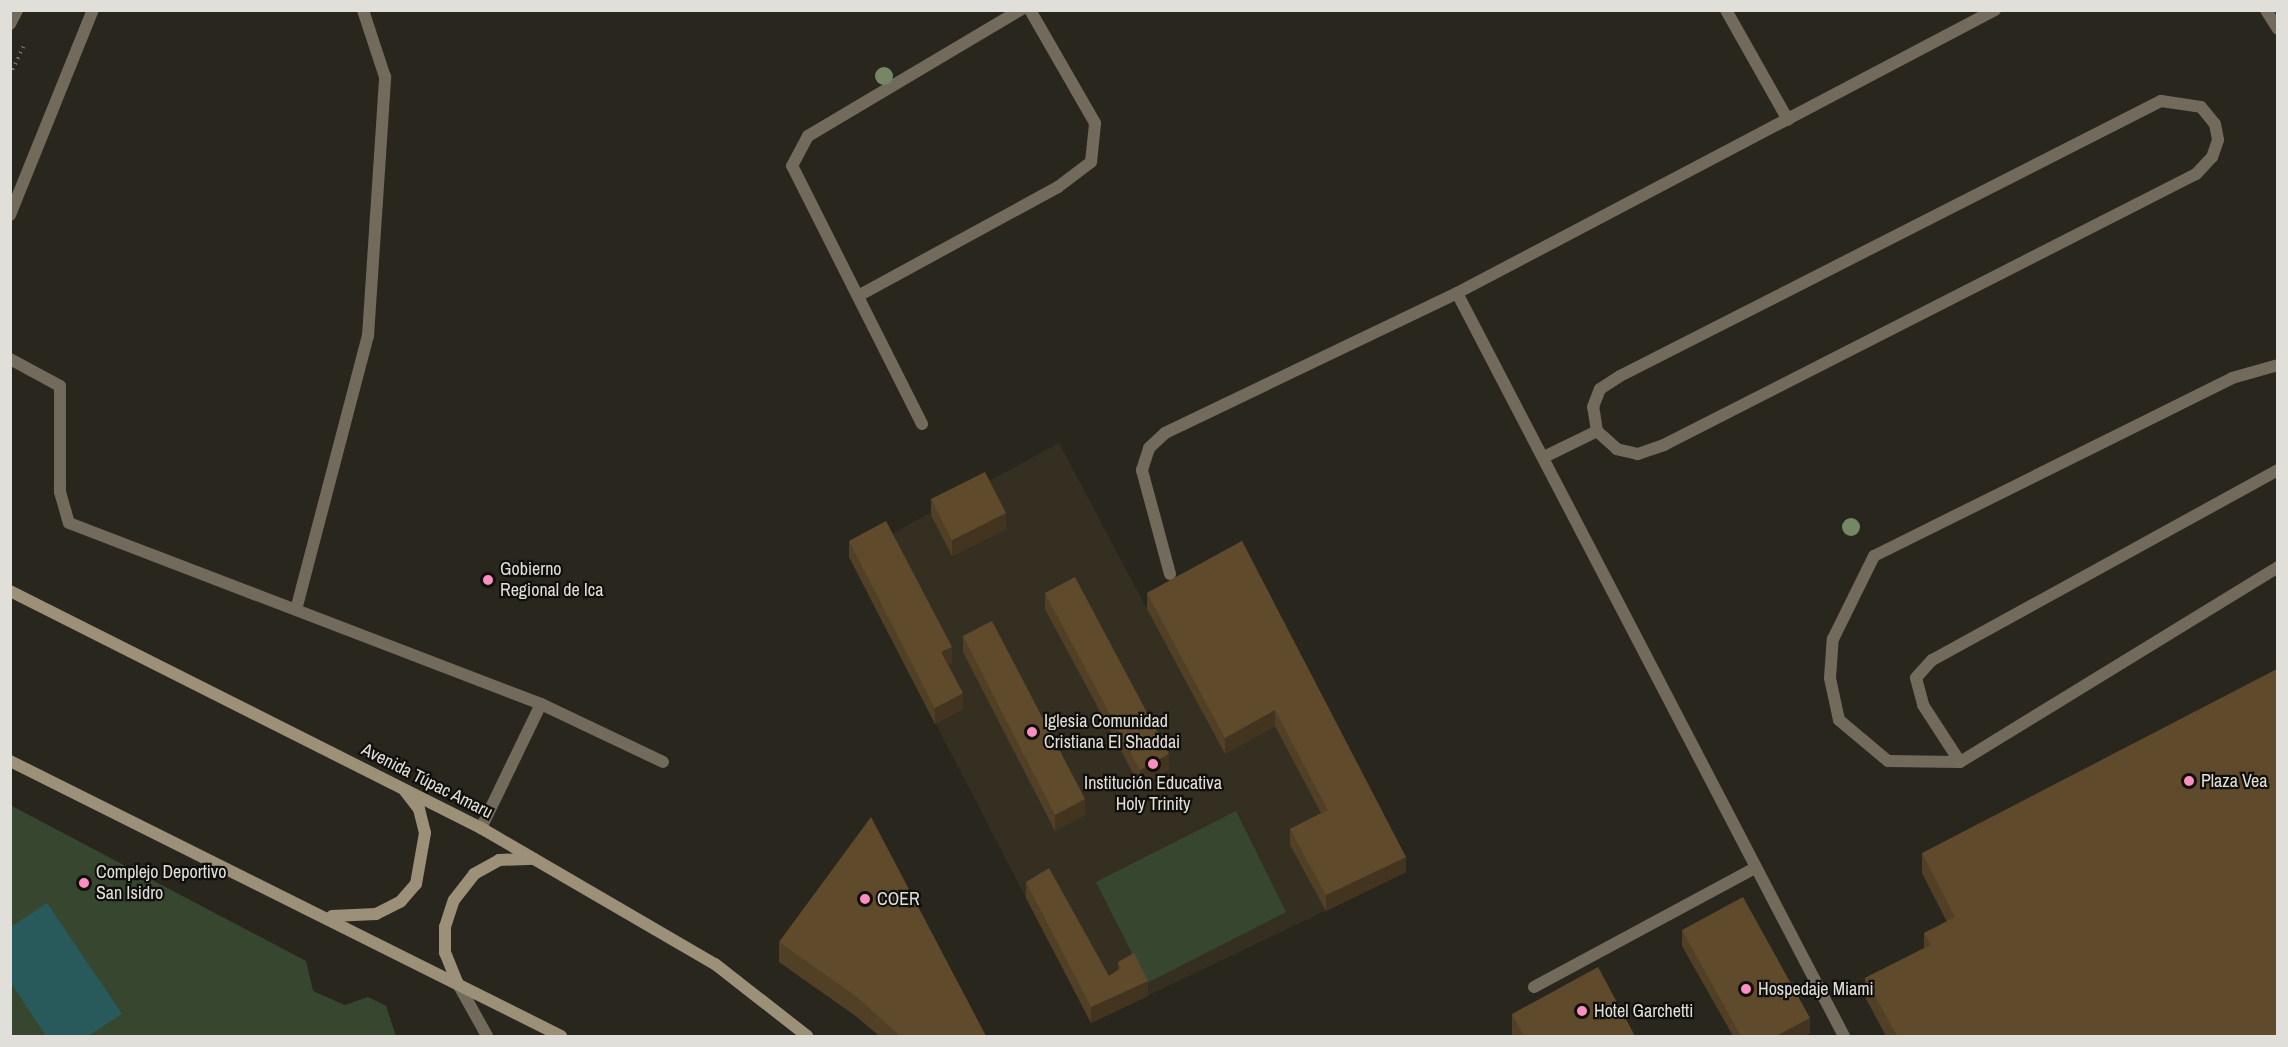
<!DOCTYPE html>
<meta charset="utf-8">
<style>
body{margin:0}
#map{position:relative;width:2288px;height:1047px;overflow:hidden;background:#29261d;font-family:"Archivo Narrow",sans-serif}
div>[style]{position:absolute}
.built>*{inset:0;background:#342f20}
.green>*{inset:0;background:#37472f}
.water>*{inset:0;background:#285a5c}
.path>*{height:4px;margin-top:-2px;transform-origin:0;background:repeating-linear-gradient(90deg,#726f67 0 1.5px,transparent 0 6px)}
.service>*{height:12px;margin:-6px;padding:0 6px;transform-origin:6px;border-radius:6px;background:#726a5b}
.minor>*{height:12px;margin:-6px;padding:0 6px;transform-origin:6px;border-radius:6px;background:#726a5b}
.tertiary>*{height:12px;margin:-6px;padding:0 6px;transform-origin:6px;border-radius:6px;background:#726a5b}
.secondary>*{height:12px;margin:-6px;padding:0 6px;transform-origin:6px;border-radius:6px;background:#9d9079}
.trees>*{width:18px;height:18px;margin:-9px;border-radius:50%;background:#758765}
.wall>*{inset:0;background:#524026}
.shaded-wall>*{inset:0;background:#42341f}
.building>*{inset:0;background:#5f4b2c}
.dots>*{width:16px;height:16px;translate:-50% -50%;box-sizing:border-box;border:3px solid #110f0b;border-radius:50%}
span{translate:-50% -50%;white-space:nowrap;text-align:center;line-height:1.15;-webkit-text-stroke:4.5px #110f0b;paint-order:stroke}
.poi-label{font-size:18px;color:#e1dfd9}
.left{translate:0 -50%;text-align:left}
.street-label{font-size:18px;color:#e1dfd9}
.frame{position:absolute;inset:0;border:12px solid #e1dfd9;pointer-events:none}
</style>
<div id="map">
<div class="built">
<i style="clip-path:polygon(1059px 443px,1147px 609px,1242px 557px,1406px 872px,1091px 1023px,849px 557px)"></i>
</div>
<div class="green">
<i style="clip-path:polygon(10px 805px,306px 961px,313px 991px,345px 1005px,368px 997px,386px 1006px,396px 1036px,11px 1036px)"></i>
<i style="clip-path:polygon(1236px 811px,1286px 912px,1147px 983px,1096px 882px)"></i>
</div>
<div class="water">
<i style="clip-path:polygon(47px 903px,122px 1014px,88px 1036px,46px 1036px,11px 983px,11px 927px)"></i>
</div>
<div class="path">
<i style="left:10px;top:75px;width:35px;rotate:-65deg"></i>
</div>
<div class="service">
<i style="left:2161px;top:101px;width:40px;rotate:8.5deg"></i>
<i style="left:2201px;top:107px;width:22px;rotate:51deg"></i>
<i style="left:2215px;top:124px;width:16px;rotate:79deg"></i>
<i style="left:2218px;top:140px;width:18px;rotate:109deg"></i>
<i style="left:2212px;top:157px;width:23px;rotate:133deg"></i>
<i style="left:2196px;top:174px;width:597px;rotate:153.01deg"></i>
<i style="left:1664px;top:445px;width:28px;rotate:161deg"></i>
<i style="left:1638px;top:454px;width:22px;rotate:-167deg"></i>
<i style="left:1617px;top:449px;width:27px;rotate:-138deg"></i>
<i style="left:1597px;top:431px;width:24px;rotate:-99deg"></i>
<i style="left:1593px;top:407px;width:19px;rotate:-69deg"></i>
<i style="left:1600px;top:389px;width:24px;rotate:-33deg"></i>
<i style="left:1620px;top:376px;width:607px;rotate:-26.95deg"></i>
<i style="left:10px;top:359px;width:57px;rotate:28.4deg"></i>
<i style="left:60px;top:386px;width:106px;rotate:90deg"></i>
<i style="left:60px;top:492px;width:32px;rotate:74deg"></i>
<i style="left:69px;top:523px;width:506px;rotate:20.98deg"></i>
<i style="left:541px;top:704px;width:138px;rotate:115.8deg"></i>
<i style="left:1544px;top:457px;width:59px;rotate:-26.1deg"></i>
<i style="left:2278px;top:470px;width:395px;rotate:151.2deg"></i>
<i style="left:1932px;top:660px;width:24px;rotate:132deg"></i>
<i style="left:1916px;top:678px;width:28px;rotate:75deg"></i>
<i style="left:1923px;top:705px;width:68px;rotate:57deg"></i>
<i style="left:1960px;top:762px;width:373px;rotate:-31.5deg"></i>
<i style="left:297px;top:606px;width:279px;rotate:-75.3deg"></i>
<i style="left:368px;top:336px;width:260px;rotate:-86.2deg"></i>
<i style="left:385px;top:77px;width:71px;rotate:-108.2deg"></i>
<i style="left:541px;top:704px;width:135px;rotate:25.4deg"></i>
<i style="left:1960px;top:762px;width:72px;rotate:-179.2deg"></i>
<i style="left:1888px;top:761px;width:64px;rotate:-140.1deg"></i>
<i style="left:1839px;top:720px;width:43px;rotate:-102.1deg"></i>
<i style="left:1830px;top:678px;width:39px;rotate:-86deg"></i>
<i style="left:1833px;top:639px;width:93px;rotate:-63.7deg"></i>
<i style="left:1874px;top:556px;width:400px;rotate:-26.4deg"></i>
<i style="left:2232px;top:378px;width:48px;rotate:-15.8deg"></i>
<i style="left:457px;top:982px;width:62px;rotate:60.9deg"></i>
</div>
<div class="minor">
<i style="left:1726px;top:10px;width:126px;rotate:60.6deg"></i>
<i style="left:2266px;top:10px;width:22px;rotate:58deg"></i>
<i style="left:1457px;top:293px;width:838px;rotate:62.49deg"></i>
<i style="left:858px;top:296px;width:228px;rotate:-28.6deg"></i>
<i style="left:1058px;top:187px;width:41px;rotate:-37.1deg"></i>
<i style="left:1091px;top:162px;width:39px;rotate:-84deg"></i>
<i style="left:1095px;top:123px;width:130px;rotate:-119.9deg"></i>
<i style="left:922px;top:424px;width:289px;rotate:-116.7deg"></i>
<i style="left:792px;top:166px;width:34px;rotate:-62deg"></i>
<i style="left:808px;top:136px;width:247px;rotate:-30.7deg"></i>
<i style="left:1170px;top:574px;width:108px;rotate:-105.1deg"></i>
<i style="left:1142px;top:470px;width:23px;rotate:-72deg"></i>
<i style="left:1149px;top:448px;width:22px;rotate:-43deg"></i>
<i style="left:1165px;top:433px;width:324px;rotate:-25.6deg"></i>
<i style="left:1457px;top:293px;width:608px;rotate:-27.75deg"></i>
<i style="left:1534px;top:987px;width:251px;rotate:-28.3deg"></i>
</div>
<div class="tertiary">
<i style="left:10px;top:24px;width:16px;rotate:-63deg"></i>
<i style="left:10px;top:215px;width:221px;rotate:-68deg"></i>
</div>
<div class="secondary">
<i style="left:10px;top:591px;width:527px;rotate:26.71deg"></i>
<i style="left:481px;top:828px;width:271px;rotate:30.2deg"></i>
<i style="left:715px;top:964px;width:117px;rotate:38deg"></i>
<i style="left:10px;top:761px;width:616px;rotate:26.52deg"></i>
<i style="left:332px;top:916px;width:44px;rotate:-2.6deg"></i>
<i style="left:376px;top:914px;width:28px;rotate:-27deg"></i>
<i style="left:401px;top:901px;width:23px;rotate:-49deg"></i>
<i style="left:416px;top:884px;width:52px;rotate:-80deg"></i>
<i style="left:425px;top:833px;width:25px;rotate:-104deg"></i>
<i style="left:419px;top:809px;width:23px;rotate:-128deg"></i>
<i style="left:457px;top:982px;width:31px;rotate:-112deg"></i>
<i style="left:445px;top:953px;width:26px;rotate:-90deg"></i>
<i style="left:445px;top:927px;width:28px;rotate:-72deg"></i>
<i style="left:454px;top:900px;width:33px;rotate:-52deg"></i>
<i style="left:474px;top:874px;width:29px;rotate:-29deg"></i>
<i style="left:499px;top:860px;width:35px;rotate:-2deg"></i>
</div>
<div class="trees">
<i style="left:884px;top:76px"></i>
<i style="left:1851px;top:527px"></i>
</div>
<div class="wall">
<i style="clip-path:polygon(931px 499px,1006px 529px,952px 556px,931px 515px)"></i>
<i style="clip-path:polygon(849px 541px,952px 663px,948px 665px,963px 709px,935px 724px,849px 557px)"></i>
<i style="clip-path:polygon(1242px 541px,1406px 872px,1326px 911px,1290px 845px,1290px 829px,1321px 813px,1275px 726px,1225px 754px,1147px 609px,1147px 593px)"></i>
<i style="clip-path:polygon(1045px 593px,1169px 770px,1140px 786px,1045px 609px)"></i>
<i style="clip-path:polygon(963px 636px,1085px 815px,1055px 831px,963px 652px)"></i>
<i style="clip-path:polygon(1922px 853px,2277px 1036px,1886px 1036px,1865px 997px,1865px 978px,1924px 948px,1924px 933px,1947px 922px,1922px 873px)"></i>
<i style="clip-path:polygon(1026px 882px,1109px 976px,1118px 970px,1118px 962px,1148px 996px,1091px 1023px,1026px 898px)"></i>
<i style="clip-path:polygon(1682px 930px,1810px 1033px,1805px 1036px,1733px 1036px,1682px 946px)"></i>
<i style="clip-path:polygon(779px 942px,986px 1036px,879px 1036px,857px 1017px,779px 962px)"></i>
<i style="clip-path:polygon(1512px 1014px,1635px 1036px,1513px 1036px,1512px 1034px)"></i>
</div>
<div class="shaded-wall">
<i style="clip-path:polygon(1006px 513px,1006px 529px,952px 556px,952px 540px)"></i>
<i style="clip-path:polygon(952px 647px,952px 663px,941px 668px,941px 652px)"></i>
<i style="clip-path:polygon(963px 693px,963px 709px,935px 724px,935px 708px)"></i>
<i style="clip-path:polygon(1275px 710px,1275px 726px,1225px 754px,1225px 738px)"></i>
<i style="clip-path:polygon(1169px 754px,1169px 770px,1140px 786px,1140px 770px)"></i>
<i style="clip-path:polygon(1085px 799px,1085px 815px,1055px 831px,1055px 815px)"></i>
<i style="clip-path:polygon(1406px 857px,1406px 872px,1326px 911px,1326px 895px)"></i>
<i style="clip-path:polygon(1148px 981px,1148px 996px,1091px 1023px,1091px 1007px)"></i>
<i style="clip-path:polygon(1810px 1018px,1810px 1033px,1805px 1036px,1776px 1036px)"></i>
</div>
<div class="building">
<i style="clip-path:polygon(985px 472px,1006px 513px,952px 540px,931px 499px)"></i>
<i style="clip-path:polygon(886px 521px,952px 647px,941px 652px,963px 693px,935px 708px,849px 541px)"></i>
<i style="clip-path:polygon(1242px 541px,1406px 857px,1326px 895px,1290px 829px,1328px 810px,1275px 710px,1225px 738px,1147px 593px)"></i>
<i style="clip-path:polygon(1075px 577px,1169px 754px,1140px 770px,1045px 593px)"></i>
<i style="clip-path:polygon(992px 621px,1085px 799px,1055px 815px,963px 636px)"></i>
<i style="clip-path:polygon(2277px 669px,2277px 1036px,1897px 1036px,1865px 978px,1931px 945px,1924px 933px,1955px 917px,1922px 853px)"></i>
<i style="clip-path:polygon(871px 817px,986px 1036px,900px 1036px,857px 997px,779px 942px)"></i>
<i style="clip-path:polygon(1049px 868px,1109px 976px,1121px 968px,1118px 962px,1134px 953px,1148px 981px,1091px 1007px,1026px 882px)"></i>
<i style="clip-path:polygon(1743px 897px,1810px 1018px,1776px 1036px,1741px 1036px,1682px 930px)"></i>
<i style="clip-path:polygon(1598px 967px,1635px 1036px,1524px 1036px,1512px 1014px)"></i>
</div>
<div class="dots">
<i style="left:488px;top:580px;background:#fd8ec0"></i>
<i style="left:1032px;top:732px;background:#fd8ec0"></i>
<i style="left:1153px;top:764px;background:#fd8ec0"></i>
<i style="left:2189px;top:781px;background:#fd8ec0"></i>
<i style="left:84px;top:883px;background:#fd8ec0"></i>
<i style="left:865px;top:899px;background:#fd8ec0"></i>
<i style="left:1746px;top:989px;background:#fd8ec0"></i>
<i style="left:1582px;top:1011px;background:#fd8ec0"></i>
</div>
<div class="poi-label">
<span class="left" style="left:500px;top:580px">Gobierno<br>Regional de Ica</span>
<span class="left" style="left:1044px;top:732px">Iglesia Comunidad<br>Cristiana El Shaddai</span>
<span class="left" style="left:2201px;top:781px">Plaza Vea</span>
<span style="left:1153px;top:794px">Institución Educativa<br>Holy Trinity</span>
<span class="left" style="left:96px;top:883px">Complejo Deportivo<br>San Isidro</span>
<span class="left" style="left:877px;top:899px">COER</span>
<span class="left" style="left:1758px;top:989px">Hospedaje Miami</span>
<span class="left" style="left:1594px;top:1011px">Hotel Garchetti</span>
</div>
<div class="street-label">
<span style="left:427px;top:781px;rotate:27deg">Avenida Túpac Amaru</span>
</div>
<div class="frame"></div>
</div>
